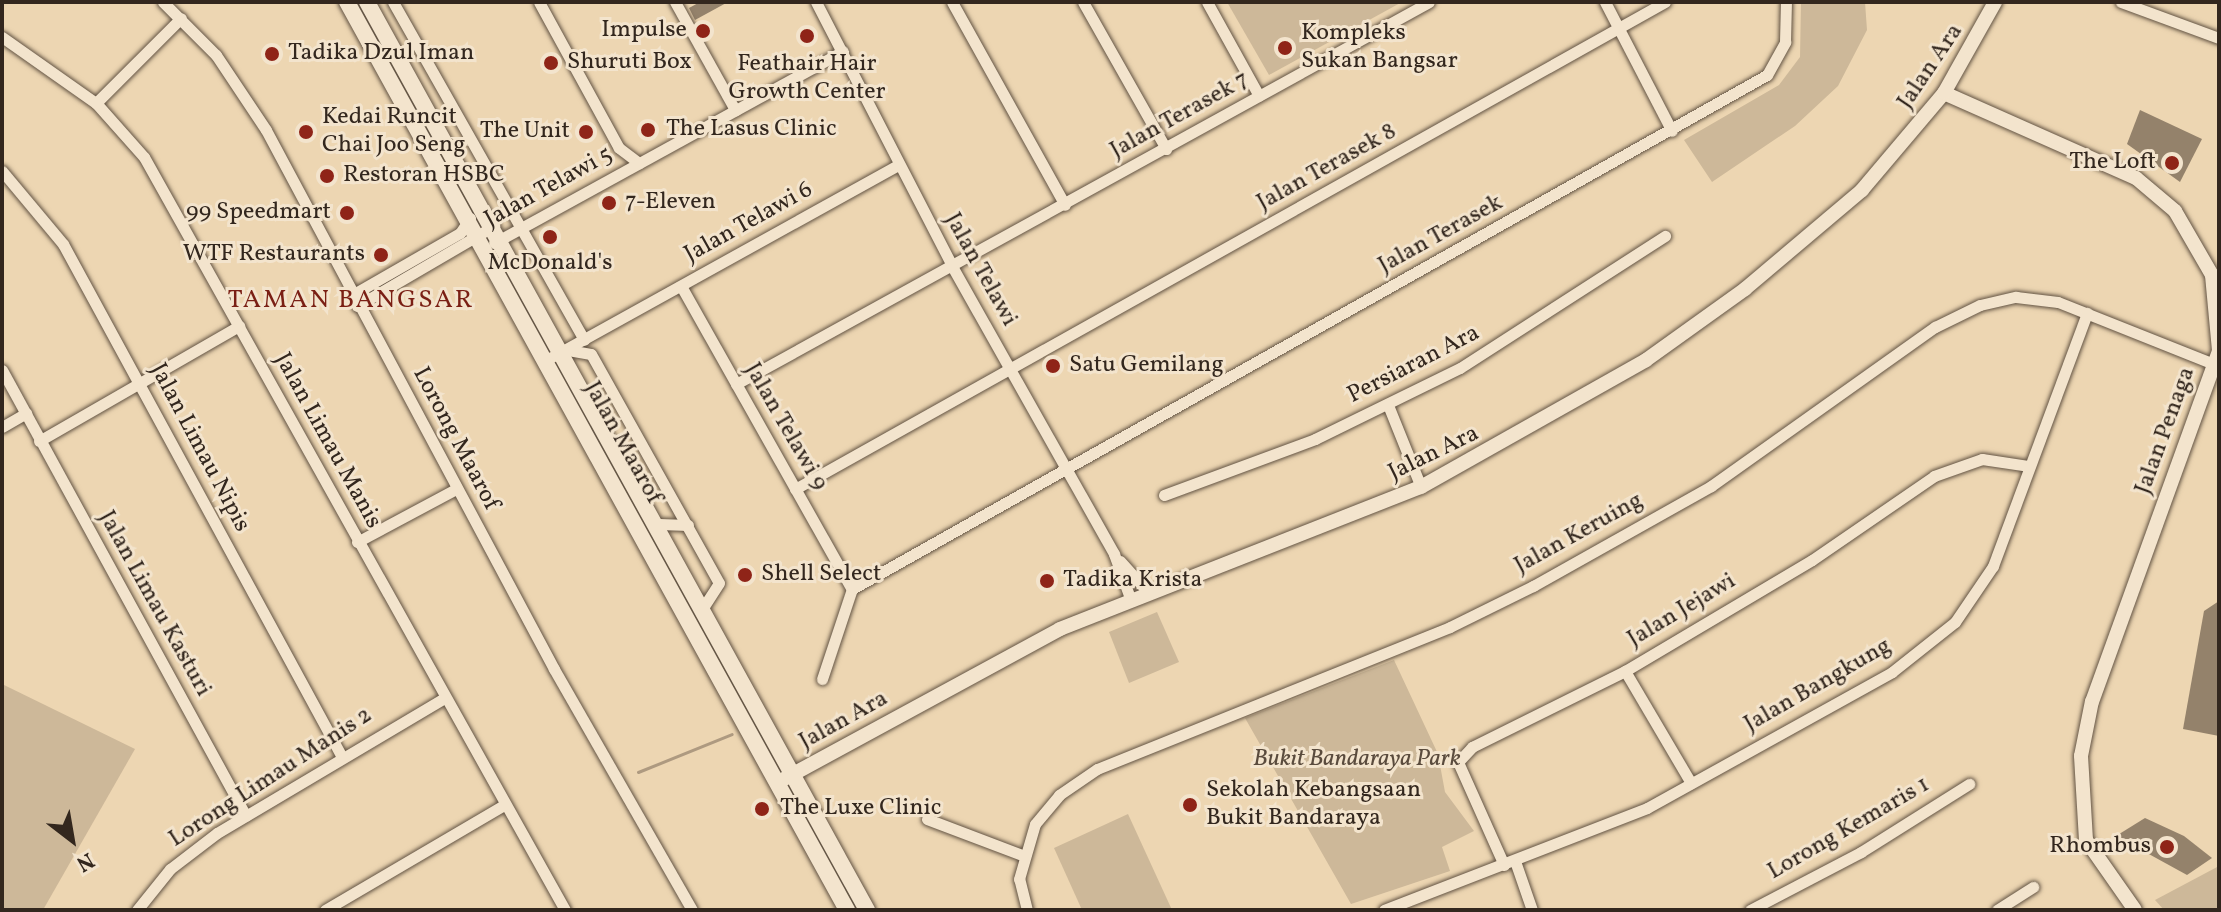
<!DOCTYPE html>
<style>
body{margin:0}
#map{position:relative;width:2221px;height:912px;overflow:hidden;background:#edd6b2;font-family:Vollkorn,serif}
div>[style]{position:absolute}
.green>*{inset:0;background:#cdb899}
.stream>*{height:3px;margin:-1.5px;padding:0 1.5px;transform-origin:1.5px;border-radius:1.5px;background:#ae9a80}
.building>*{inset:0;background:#94826b}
.roads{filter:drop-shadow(0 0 2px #625343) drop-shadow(0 0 2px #625343)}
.minor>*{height:11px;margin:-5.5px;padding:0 5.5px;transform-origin:5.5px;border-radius:5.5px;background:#f3e4cd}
.tertiary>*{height:14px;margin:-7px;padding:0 7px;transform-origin:7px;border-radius:7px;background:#f3e4cd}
.secondary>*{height:16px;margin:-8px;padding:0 8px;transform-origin:8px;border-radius:8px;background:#f3e4cd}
.dots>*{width:22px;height:22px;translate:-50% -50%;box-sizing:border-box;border:4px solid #f3e4cd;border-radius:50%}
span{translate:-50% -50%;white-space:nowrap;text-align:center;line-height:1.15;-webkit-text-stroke:6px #f3e4cd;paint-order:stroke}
.poi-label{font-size:24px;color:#33271e}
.right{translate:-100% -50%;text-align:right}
.left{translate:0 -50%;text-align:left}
.street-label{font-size:24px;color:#33271e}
.park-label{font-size:24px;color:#5a4b3d;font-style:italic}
.neighbourhood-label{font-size:26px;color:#7a1f14;letter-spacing:2px}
.frame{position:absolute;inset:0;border:4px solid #33271e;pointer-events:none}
.north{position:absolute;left:32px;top:800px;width:80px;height:80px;-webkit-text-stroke:6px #f3e4cd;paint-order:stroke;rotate:149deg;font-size:22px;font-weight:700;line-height:32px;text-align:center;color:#33271e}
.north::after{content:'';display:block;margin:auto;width:28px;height:36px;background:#33271e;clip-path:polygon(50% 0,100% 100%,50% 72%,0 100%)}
</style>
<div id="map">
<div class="green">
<i style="clip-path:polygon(1227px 2px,1402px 2px,1269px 75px)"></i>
<i style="clip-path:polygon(1801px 2px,1865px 2px,1867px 30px,1838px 86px,1795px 126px,1712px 182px,1684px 140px,1779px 85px,1800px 57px)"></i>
<i style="clip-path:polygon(1157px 612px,1179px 662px,1129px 683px,1109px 632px)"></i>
<i style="clip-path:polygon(1394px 660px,1438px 754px,1445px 792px,1474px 831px,1442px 847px,1450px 871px,1351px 904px,1245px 718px)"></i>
<i style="clip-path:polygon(2px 684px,135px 749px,43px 910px,2px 910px)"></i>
<i style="clip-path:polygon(1128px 814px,1172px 910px,1082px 910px,1054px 848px)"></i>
<i style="clip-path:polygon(2219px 866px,2219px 910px,2164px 910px,2155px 900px)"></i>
</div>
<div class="stream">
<i style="left:638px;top:772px;width:101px;rotate:-22deg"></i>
</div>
<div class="building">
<i style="clip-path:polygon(700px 2px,728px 2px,695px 20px,689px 8px)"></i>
<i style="clip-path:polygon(2140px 110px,2202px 139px,2180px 182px,2127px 144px)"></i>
<i style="clip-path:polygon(2219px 601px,2219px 736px,2183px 729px,2204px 611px)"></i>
<i style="clip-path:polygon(2145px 818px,2184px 836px,2212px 858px,2187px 875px,2116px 836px)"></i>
</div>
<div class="roads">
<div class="minor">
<i style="left:163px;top:2px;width:75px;rotate:45deg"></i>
<i style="left:216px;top:55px;width:90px;rotate:56.3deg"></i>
<i style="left:266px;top:130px;width:611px;rotate:61.88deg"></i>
<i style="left:554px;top:669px;width:278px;rotate:60.2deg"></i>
<i style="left:393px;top:2px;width:388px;rotate:60.5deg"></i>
<i style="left:539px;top:2px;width:166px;rotate:61.3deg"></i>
<i style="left:619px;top:148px;width:25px;rotate:37deg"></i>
<i style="left:675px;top:2px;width:124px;rotate:60.9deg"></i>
<i style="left:816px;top:2px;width:299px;rotate:62.7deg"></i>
<i style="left:953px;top:268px;width:328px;rotate:60.6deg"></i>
<i style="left:1114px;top:554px;width:47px;rotate:70deg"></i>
<i style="left:952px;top:2px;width:232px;rotate:60.9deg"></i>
<i style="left:1083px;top:2px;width:169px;rotate:60.5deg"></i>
<i style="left:1207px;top:2px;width:107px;rotate:61deg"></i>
<i style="left:1605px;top:2px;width:145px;rotate:62.6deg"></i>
<i style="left:2121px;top:2px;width:104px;rotate:20.2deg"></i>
<i style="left:2px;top:37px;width:115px;rotate:35.1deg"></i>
<i style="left:96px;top:103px;width:72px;rotate:48.4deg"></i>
<i style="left:144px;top:157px;width:863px;rotate:60.79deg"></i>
<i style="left:96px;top:103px;width:120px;rotate:-45deg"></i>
<i style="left:2px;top:171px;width:95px;rotate:50.1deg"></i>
<i style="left:63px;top:244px;width:584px;rotate:61.46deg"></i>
<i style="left:494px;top:243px;width:398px;rotate:-28.8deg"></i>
<i style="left:681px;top:286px;width:348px;rotate:60.6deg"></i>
<i style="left:352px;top:295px;width:125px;rotate:-29.9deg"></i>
<i style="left:460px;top:233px;width:18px;rotate:-56deg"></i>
<i style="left:357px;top:306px;width:159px;rotate:-30.3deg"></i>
<i style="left:568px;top:350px;width:23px;rotate:10deg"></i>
<i style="left:591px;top:354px;width:262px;rotate:60.8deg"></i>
<i style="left:719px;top:583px;width:27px;rotate:123deg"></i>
<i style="left:548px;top:359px;width:400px;rotate:-29deg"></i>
<i style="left:2px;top:370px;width:508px;rotate:61.32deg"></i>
<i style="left:736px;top:384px;width:791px;rotate:-28.86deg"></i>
<i style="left:1388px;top:405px;width:88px;rotate:68.1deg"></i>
<i style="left:2px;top:427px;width:28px;rotate:-30deg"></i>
<i style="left:39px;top:441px;width:231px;rotate:-29.9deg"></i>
<i style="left:795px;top:489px;width:997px;rotate:-29.24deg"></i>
<i style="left:1164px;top:495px;width:161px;rotate:-20.3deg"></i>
<i style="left:1315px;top:439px;width:161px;rotate:-26.1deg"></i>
<i style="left:1460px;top:368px;width:244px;rotate:-32.8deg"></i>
<i style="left:659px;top:524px;width:29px;rotate:2deg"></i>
<i style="left:357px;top:542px;width:112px;rotate:-28.2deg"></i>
<i style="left:1120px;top:561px;width:42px;rotate:47.9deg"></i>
<i style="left:1625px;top:671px;width:130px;rotate:59.5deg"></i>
<i style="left:822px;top:679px;width:95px;rotate:-71.6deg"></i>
<i style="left:852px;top:589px;width:1049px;rotate:-29.33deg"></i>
<i style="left:1767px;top:75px;width:38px;rotate:-61deg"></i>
<i style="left:1785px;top:42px;width:40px;rotate:-88.6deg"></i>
<i style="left:927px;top:819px;width:102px;rotate:20.8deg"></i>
<i style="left:1515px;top:861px;width:52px;rotate:70.9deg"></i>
<i style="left:1504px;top:865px;width:113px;rotate:-114.1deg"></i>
<i style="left:1458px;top:762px;width:21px;rotate:-47deg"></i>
<i style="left:1472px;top:747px;width:171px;rotate:-26.4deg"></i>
<i style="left:1625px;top:671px;width:217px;rotate:-30.7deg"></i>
<i style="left:1812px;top:560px;width:148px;rotate:-34.5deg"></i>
<i style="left:1934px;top:476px;width:51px;rotate:-19.5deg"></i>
<i style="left:1982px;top:459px;width:48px;rotate:8.5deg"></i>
<i style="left:137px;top:910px;width:53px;rotate:-51.2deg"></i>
<i style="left:170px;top:869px;width:59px;rotate:-37.5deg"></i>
<i style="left:217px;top:833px;width:263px;rotate:-30.7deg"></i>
<i style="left:325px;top:910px;width:208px;rotate:-30.4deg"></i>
<i style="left:1027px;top:910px;width:32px;rotate:-104deg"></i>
<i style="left:1019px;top:879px;width:57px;rotate:-73.8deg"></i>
<i style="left:1035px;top:824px;width:38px;rotate:-50deg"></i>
<i style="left:1059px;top:795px;width:46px;rotate:-34.4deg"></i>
<i style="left:1097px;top:769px;width:380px;rotate:-21.9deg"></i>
<i style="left:1450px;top:627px;width:93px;rotate:-26.3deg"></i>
<i style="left:1533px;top:586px;width:204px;rotate:-29.3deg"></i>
<i style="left:1711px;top:486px;width:275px;rotate:-35.4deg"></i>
<i style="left:1935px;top:327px;width:50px;rotate:-26.1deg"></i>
<i style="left:1980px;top:305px;width:37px;rotate:-13deg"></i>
<i style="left:2016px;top:297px;width:42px;rotate:6.8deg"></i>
<i style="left:2058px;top:302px;width:168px;rotate:21.7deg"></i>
<i style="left:1384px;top:910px;width:282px;rotate:-21.2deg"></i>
<i style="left:1647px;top:808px;width:280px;rotate:-29deg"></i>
<i style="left:1892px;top:672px;width:80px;rotate:-38.4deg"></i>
<i style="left:1955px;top:622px;width:68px;rotate:-55.8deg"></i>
<i style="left:1993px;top:566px;width:270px;rotate:-69.6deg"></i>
<i style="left:1750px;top:910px;width:125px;rotate:-27.6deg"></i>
<i style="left:1861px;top:852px;width:128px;rotate:-32.2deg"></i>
<i style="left:1997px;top:910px;width:43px;rotate:-32.6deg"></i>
</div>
<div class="tertiary">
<i style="left:1944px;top:93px;width:210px;rotate:23.9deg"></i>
<i style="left:2136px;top:178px;width:51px;rotate:40.2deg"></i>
<i style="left:2175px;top:211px;width:74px;rotate:60deg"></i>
<i style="left:2212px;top:275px;width:76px;rotate:84.7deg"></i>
<i style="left:2219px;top:351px;width:372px;rotate:109.9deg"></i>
<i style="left:2092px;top:701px;width:56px;rotate:101.3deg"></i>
<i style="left:2081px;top:756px;width:84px;rotate:86.6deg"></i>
<i style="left:2086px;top:840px;width:85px;rotate:55deg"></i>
<i style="left:784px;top:779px;width:314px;rotate:-28.5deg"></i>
<i style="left:1060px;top:629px;width:388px;rotate:-21.5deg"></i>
<i style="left:1421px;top:487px;width:258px;rotate:-29.4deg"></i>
<i style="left:1646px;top:360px;width:122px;rotate:-35.6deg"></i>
<i style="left:1745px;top:289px;width:153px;rotate:-40.2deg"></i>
<i style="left:1862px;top:190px;width:127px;rotate:-49.8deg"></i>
<i style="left:1944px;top:93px;width:104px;rotate:-60.7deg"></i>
</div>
<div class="secondary">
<i style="left:347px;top:2px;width:1037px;rotate:61.16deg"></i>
<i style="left:367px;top:2px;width:1037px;rotate:61.16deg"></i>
</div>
</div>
<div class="dots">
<i style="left:703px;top:31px;background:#8f2418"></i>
<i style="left:807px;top:36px;background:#8f2418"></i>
<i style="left:1285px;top:48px;background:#8f2418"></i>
<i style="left:272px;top:54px;background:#8f2418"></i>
<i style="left:551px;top:63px;background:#8f2418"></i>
<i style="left:648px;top:130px;background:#8f2418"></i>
<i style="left:306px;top:132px;background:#8f2418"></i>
<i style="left:586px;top:132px;background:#8f2418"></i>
<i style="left:2172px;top:163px;background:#8f2418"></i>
<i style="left:327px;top:176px;background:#8f2418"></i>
<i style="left:609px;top:203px;background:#8f2418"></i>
<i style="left:347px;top:213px;background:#8f2418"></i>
<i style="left:550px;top:237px;background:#8f2418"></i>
<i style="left:381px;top:255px;background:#8f2418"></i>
<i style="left:1053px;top:366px;background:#8f2418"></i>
<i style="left:745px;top:575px;background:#8f2418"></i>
<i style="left:1047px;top:581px;background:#8f2418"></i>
<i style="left:1190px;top:805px;background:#8f2418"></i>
<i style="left:762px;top:809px;background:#8f2418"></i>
<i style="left:2167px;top:847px;background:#8f2418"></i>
</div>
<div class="poi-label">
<span class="right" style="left:687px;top:31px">Impulse</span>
<span class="left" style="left:1301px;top:48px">Kompleks<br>Sukan Bangsar</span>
<span class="left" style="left:288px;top:54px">Tadika Dzul Iman</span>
<span class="left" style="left:567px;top:63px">Shuruti Box</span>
<span style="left:807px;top:79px">Feathair Hair<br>Growth Center</span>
<span class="left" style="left:322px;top:132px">Kedai Runcit<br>Chai Joo Seng</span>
<span class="left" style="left:666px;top:130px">The Lasus Clinic</span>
<span class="right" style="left:570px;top:132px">The Unit</span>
<span class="right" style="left:2156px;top:163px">The Loft</span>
<span class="left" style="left:343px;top:176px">Restoran HSBC</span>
<span class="left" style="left:625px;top:203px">7-Eleven</span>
<span class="right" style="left:331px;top:213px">99 Speedmart</span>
<span class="right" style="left:365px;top:255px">WTF Restaurants</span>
<span style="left:550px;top:264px">McDonald's</span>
<span class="left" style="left:1069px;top:366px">Satu Gemilang</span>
<span class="left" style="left:761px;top:575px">Shell Select</span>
<span class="left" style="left:1063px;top:581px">Tadika Krista</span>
<span class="left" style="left:1206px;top:805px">Sekolah Kebangsaan<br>Bukit Bandaraya</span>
<span class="left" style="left:780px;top:809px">The Luxe Clinic</span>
<span class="right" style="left:2151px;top:847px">Rhombus</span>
</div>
<div class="street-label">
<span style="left:1931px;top:67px;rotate:-56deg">Jalan Ara</span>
<span style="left:1180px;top:116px;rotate:-29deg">Jalan Terasek 7</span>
<span style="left:1327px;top:168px;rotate:-29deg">Jalan Terasek 8</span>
<span style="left:549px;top:188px;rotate:-29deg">Jalan Telawi 5</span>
<span style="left:749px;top:223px;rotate:-29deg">Jalan Telawi 6</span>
<span style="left:1441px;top:235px;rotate:-29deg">Jalan Terasek</span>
<span style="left:980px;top:270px;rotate:61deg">Jalan Telawi</span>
<span style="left:1414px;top:365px;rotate:-27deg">Persiaran Ara</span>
<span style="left:785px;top:427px;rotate:60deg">Jalan Telawi 9</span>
<span style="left:2166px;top:431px;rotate:-70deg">Jalan Penaga</span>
<span style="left:455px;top:439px;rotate:62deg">Lorong Maarof</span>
<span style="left:327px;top:441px;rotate:61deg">Jalan Limau Manis</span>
<span style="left:622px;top:443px;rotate:61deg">Jalan Maarof</span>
<span style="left:199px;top:448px;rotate:62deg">Jalan Limau Nipis</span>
<span style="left:1434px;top:454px;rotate:-26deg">Jalan Ara</span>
<span style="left:1579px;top:534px;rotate:-29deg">Jalan Keruing</span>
<span style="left:154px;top:604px;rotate:61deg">Jalan Limau Kasturi</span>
<span style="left:1682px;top:611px;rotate:-31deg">Jalan Jejawi</span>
<span style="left:1818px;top:686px;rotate:-30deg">Jalan Bangkung</span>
<span style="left:844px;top:721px;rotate:-29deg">Jalan Ara</span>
<span style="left:271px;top:778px;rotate:-33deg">Lorong Limau Manis 2</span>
<span style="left:1849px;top:829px;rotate:-30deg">Lorong Kemaris 1</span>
</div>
<div class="park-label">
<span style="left:1357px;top:760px">Bukit Bandaraya Park</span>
</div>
<div class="neighbourhood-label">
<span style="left:351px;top:301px">TAMAN BANGSAR</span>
</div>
<div class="frame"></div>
<div class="north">N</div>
</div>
